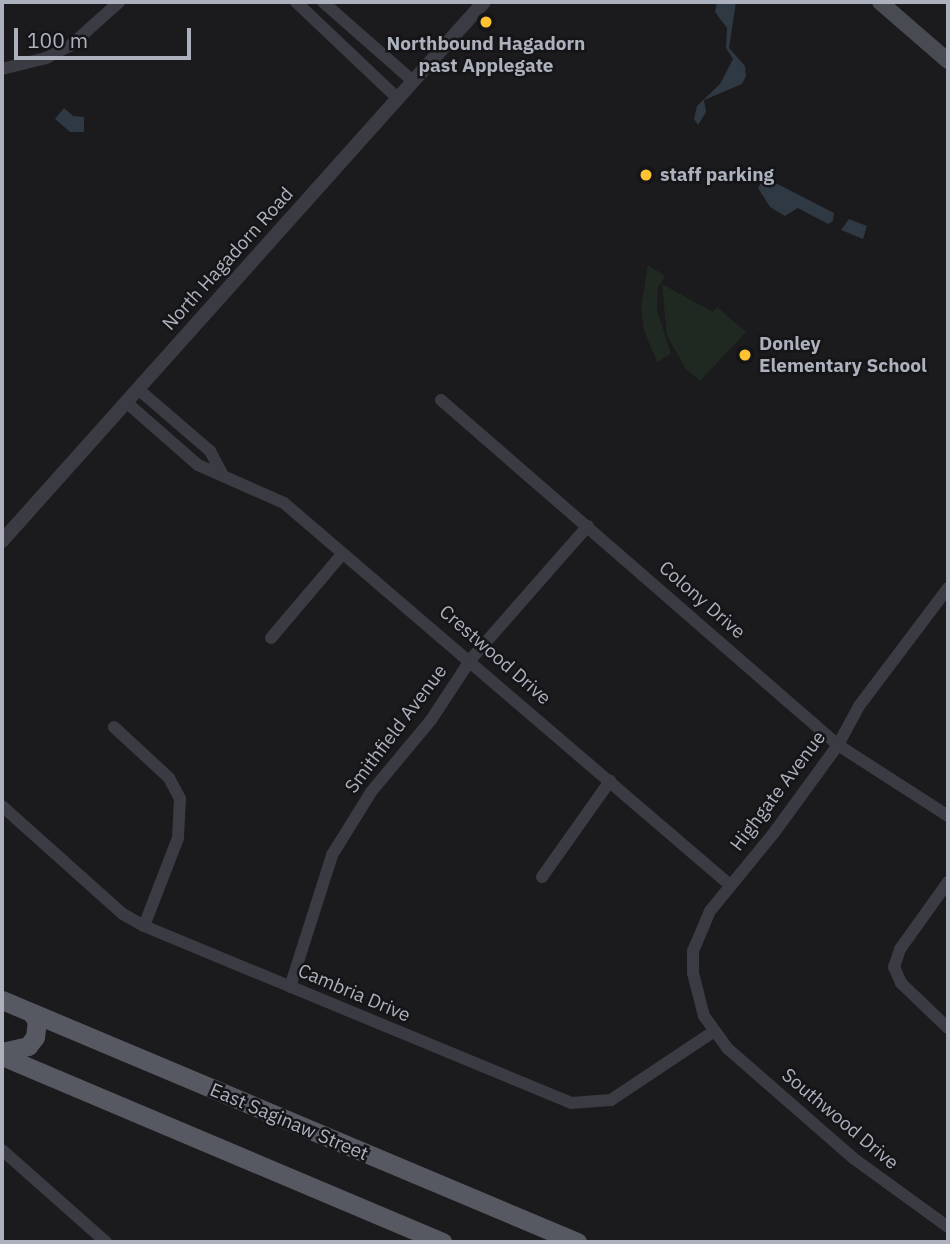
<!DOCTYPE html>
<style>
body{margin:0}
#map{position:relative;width:950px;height:1244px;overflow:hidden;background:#1b1a1d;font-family:"IBM Plex Sans",sans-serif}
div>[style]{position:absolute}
.green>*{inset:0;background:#202921}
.water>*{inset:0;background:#2f3943}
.minor>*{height:12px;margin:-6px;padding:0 6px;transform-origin:6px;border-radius:6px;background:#3b3c43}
.tertiary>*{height:14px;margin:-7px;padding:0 7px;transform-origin:7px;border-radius:7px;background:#3b3c43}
.secondary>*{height:16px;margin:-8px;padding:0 8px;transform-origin:8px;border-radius:8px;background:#494b53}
.primary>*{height:19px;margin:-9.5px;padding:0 9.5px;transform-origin:9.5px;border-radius:9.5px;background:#575962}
.dots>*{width:19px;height:19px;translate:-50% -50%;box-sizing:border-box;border:4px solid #151518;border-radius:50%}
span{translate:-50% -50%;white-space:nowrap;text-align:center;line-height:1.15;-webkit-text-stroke:5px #151518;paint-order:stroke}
.poi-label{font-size:19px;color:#acb1bd;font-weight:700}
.left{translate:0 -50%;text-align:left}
.street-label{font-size:19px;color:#acb1bd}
.frame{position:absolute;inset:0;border:4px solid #acb1bd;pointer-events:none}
.scale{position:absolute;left:14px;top:28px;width:177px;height:32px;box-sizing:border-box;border:4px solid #acb1bd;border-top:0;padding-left:9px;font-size:21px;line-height:24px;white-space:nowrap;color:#acb1bd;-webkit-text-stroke:5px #151518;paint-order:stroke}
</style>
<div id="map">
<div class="green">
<i style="clip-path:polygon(648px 265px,665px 276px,658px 287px,657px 310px,671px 354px,657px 362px,644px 330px,641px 308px)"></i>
<i style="clip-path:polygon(662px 284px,713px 312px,717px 307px,746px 332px,700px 381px,686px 369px,667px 336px)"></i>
</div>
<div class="water">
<i style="clip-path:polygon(717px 2px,736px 2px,729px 48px,745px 66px,746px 76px,742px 84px,704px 100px,706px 112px,698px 125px,694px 119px,697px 106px,720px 84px,733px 59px,726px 48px,727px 28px,715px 12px)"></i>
<i style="clip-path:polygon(64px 108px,73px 116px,84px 117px,84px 132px,70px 132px,55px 119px)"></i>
<i style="clip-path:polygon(764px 177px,834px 213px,833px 221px,828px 224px,798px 208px,785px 216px,770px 207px,758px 188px)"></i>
<i style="clip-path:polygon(849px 219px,867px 226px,863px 239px,841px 230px)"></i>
</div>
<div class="minor">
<i style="left:296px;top:2px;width:139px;rotate:43.5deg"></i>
<i style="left:323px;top:2px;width:120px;rotate:41.3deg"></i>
<i style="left:2px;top:69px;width:45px;rotate:-14deg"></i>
<i style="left:46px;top:58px;width:27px;rotate:-27deg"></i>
<i style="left:70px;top:46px;width:66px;rotate:-41.9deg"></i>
<i style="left:138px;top:389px;width:95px;rotate:40.7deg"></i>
<i style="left:210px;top:451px;width:26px;rotate:62deg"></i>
<i style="left:441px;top:400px;width:526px;rotate:40.99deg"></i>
<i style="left:838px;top:745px;width:131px;rotate:32.8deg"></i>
<i style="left:126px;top:402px;width:96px;rotate:41.2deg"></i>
<i style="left:198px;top:465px;width:94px;rotate:23.8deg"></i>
<i style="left:284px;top:503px;width:587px;rotate:40.58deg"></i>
<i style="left:948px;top:588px;width:148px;rotate:127deg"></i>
<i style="left:859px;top:706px;width:44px;rotate:118.3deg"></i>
<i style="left:838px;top:745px;width:110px;rotate:126.1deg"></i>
<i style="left:773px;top:834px;width:99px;rotate:129.3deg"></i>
<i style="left:710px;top:911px;width:43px;rotate:113deg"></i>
<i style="left:693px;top:951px;width:22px;rotate:90deg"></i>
<i style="left:693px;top:973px;width:44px;rotate:75.7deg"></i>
<i style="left:704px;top:1016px;width:39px;rotate:54deg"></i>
<i style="left:727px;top:1048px;width:167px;rotate:41.1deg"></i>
<i style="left:853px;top:1158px;width:117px;rotate:36deg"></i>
<i style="left:271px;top:638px;width:111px;rotate:-49.7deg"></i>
<i style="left:114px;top:727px;width:75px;rotate:42.8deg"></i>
<i style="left:169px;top:778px;width:24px;rotate:62deg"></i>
<i style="left:180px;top:799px;width:39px;rotate:93deg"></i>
<i style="left:178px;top:838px;width:94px;rotate:111.1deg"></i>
<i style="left:2px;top:806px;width:162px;rotate:41.8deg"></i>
<i style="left:123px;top:914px;width:24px;rotate:30deg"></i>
<i style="left:144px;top:926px;width:462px;rotate:22.5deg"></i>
<i style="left:571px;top:1103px;width:40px;rotate:-4.3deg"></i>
<i style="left:611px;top:1100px;width:123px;rotate:-33.7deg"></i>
<i style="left:542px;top:877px;width:118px;rotate:-54.7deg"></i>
<i style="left:948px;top:882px;width:82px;rotate:125.6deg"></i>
<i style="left:900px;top:949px;width:19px;rotate:108deg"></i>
<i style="left:894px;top:967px;width:17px;rotate:66deg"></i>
<i style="left:901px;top:983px;width:65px;rotate:43.8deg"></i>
<i style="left:290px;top:987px;width:139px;rotate:-72.3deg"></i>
<i style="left:332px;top:855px;width:74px;rotate:-58.2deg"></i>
<i style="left:371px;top:792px;width:94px;rotate:-50.2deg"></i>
<i style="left:431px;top:720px;width:73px;rotate:-56.7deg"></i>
<i style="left:471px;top:659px;width:177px;rotate:-48.7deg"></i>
<i style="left:2px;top:1150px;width:139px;rotate:41.5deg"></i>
</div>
<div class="tertiary">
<i style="left:2px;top:541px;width:723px;rotate:-48.2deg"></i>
</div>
<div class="secondary">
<i style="left:880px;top:2px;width:90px;rotate:40.9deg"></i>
</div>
<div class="primary">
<i style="left:2px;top:1000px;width:624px;rotate:22.82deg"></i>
<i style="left:2px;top:1052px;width:27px;rotate:-13deg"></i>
<i style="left:28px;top:1046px;width:11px;rotate:-52deg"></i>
<i style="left:35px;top:1037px;width:16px;rotate:-83deg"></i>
<i style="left:37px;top:1021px;width:7px;rotate:-124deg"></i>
<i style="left:2px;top:1056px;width:478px;rotate:22.9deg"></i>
</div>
<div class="dots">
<i style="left:486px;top:22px;background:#ffc331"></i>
<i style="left:646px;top:175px;background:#ffc331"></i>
<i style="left:745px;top:355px;background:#ffc331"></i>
</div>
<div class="poi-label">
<span style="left:486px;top:55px">Northbound Hagadorn<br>past Applegate</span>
<span class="left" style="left:660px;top:175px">staff parking</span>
<span class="left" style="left:759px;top:355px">Donley<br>Elementary School</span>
</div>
<div class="street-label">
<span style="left:228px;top:259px;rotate:-48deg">North Hagadorn Road</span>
<span style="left:702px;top:600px;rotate:41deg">Colony Drive</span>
<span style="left:495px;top:655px;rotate:41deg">Crestwood Drive</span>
<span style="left:396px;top:729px;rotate:-53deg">Smithfield Avenue</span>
<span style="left:778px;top:791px;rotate:-53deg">Highgate Avenue</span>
<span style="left:354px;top:993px;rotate:23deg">Cambria Drive</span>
<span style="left:840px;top:1119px;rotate:40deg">Southwood Drive</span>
<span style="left:289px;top:1122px;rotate:23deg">East Saginaw Street</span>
</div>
<div class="frame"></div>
<div class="scale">100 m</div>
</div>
